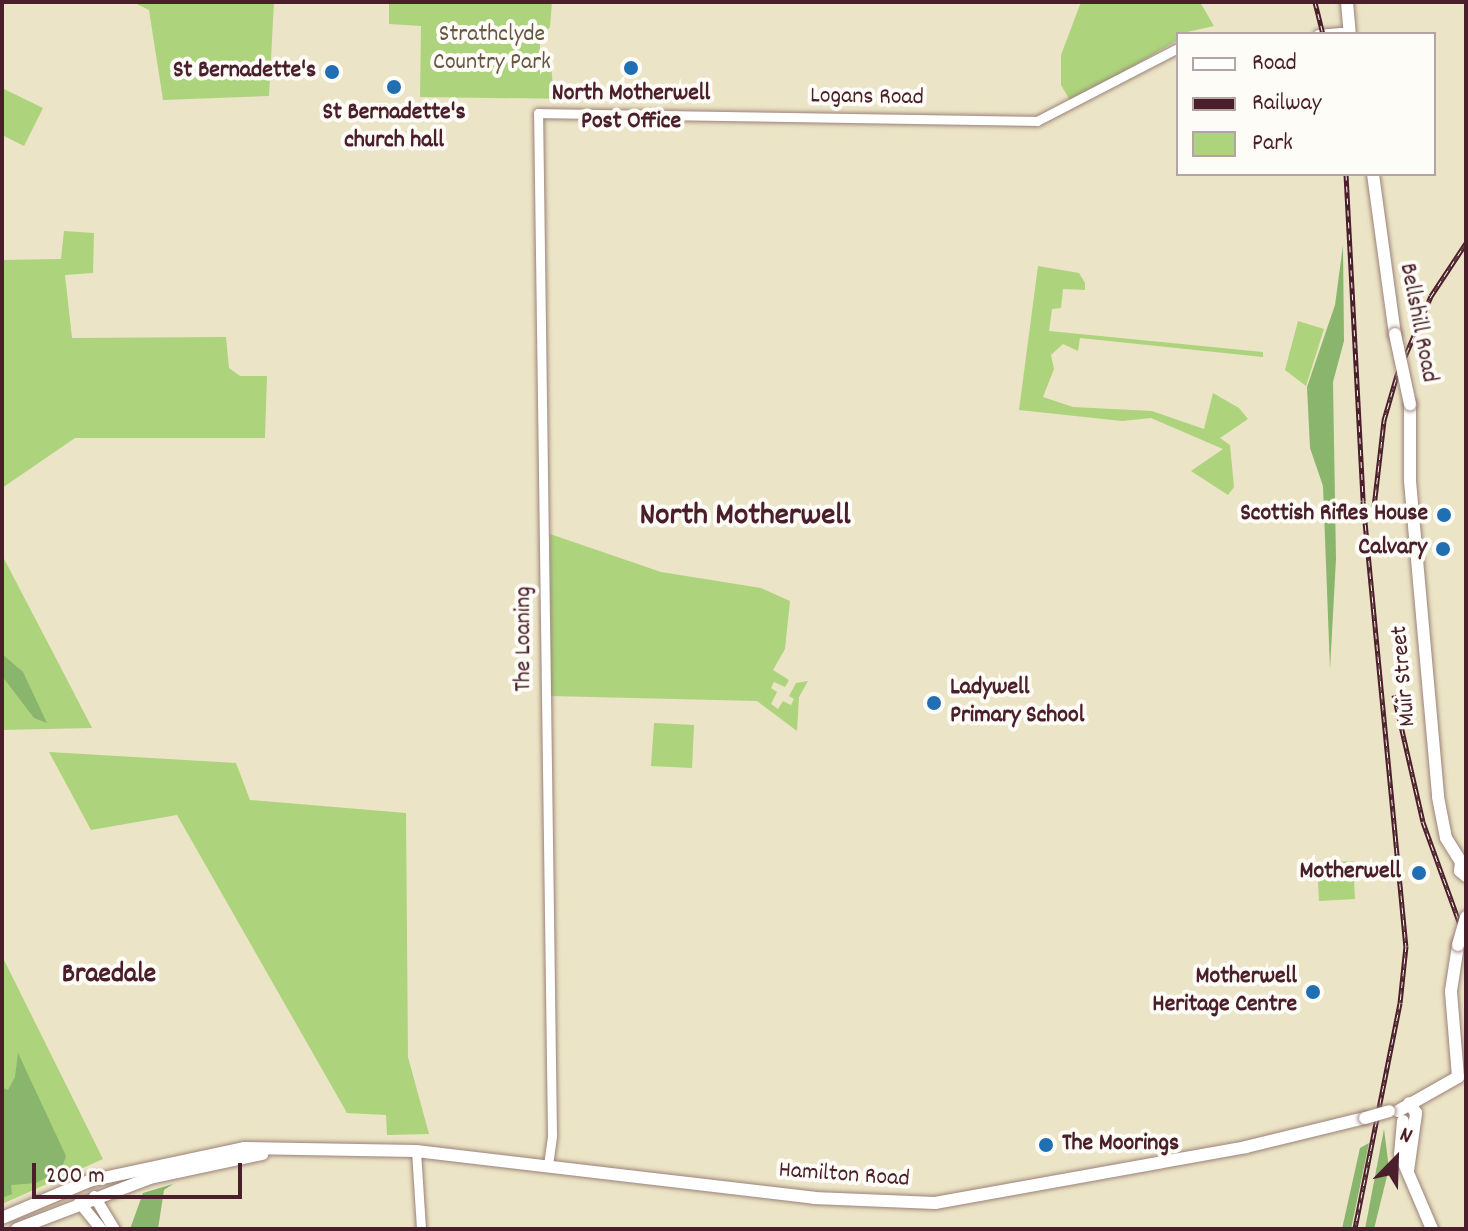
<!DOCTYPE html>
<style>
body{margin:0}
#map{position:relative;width:1468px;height:1231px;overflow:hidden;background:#ece4c6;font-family:Dekko,sans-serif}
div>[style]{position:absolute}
.green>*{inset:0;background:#add37d}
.forest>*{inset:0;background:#8ab56c}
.roads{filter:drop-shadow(0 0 2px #9b8278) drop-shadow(0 0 2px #9b8278)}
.tertiary>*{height:9px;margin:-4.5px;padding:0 4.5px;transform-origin:4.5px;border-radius:4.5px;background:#fff}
.secondary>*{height:11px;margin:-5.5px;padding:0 5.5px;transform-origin:5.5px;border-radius:5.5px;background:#fff}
.primary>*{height:12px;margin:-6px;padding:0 6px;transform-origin:6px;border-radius:6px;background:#fff}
.rail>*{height:5px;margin-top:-2.5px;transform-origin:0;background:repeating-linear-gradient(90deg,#fdfcf7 0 6px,#4a1f2b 0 12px);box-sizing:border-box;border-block:2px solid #4a1f2b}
.bridges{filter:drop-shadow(0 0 2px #9b8278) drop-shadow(0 0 2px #9b8278)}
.primary-bridge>*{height:12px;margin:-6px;padding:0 6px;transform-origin:6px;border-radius:6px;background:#fff}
.dots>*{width:22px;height:22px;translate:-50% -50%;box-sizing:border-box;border:4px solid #fdfcf7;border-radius:50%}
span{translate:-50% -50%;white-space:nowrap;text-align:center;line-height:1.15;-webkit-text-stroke:8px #fdfcf7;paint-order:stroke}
.park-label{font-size:24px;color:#685544}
.poi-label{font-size:24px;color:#4a1f2b;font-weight:700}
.right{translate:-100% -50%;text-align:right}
.left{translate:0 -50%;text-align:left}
.street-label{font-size:24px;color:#4a1f2b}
.quarter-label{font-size:28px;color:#4a1f2b;font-weight:700}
.district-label{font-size:32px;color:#4a1f2b;font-weight:700}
.frame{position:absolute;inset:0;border:4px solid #4a1f2b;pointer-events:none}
.legend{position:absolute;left:1176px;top:32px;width:260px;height:144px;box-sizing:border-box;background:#fdfcf7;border:2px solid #b5a4a5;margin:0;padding:10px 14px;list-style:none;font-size:24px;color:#4a1f2b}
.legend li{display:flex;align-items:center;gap:16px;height:40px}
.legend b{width:40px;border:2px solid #b5a4a5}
.north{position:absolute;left:1356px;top:1119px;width:80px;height:80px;-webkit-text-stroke:6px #fdfcf7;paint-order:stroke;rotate:23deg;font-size:22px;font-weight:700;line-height:32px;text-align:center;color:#4a1f2b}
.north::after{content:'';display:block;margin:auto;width:28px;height:36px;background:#4a1f2b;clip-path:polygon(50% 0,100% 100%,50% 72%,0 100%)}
.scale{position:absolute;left:32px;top:1163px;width:210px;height:36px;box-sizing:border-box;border:4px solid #4a1f2b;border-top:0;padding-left:10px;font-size:24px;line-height:28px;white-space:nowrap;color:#4a1f2b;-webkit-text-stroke:6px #fdfcf7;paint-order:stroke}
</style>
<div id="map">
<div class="green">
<i style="clip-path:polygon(99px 2px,274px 2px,269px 96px,163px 100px,149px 10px,135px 3px)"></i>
<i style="clip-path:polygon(389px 2px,552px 2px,550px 27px,540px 38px,540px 63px,551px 64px,553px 87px,579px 92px,578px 99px,420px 97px,421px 26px,389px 24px)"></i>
<i style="clip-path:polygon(1081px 2px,1200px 2px,1214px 26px,1178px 34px,1178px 40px,1071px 102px,1061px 85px,1061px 55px)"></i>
<i style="clip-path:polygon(2px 88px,43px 108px,24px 146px,2px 135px)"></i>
<i style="clip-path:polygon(64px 231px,94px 233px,93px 273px,65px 275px,72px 338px,226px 337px,229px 368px,240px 376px,267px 376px,265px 438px,75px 438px,2px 488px,2px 260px,61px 259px)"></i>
<i style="clip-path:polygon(1038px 266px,1079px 273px,1085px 283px,1085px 290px,1063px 289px,1061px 308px,1052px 309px,1049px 331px,1263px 352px,1263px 357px,1080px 338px,1078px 351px,1063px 344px,1051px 355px,1054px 369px,1043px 397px,1073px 407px,1152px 411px,1204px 429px,1213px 393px,1239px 408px,1248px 419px,1220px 438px,1230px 445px,1234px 487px,1228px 495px,1191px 471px,1223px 449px,1151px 418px,1122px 421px,1019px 410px)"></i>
<i style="clip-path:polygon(1298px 321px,1324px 329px,1306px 386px,1285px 370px)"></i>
<i style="clip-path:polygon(550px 534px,661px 572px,761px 588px,790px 601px,785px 649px,773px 670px,789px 680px,785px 687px,774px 682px,771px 688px,777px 692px,771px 704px,778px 709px,783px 701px,791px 705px,794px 699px,789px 696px,796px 683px,808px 681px,799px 697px,797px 731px,757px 701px,551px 696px)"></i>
<i style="clip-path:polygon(2px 555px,61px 668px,92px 728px,2px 730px)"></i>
<i style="clip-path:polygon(654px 723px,694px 725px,692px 768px,651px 766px)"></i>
<i style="clip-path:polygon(49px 752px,236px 763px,250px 800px,406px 813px,408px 1057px,429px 1134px,387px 1135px,386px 1115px,347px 1113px,177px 815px,91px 830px)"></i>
<i style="clip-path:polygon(1353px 861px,1355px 899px,1319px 901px,1317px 863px)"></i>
<i style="clip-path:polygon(2px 956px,103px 1159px,2px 1204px)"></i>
</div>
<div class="forest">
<i style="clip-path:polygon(1343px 245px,1344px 341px,1333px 382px,1336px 559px,1330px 669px,1323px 486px,1310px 448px,1307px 387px,1335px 305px)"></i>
<i style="clip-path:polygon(2px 654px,23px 672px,47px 723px,34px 718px,2px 676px)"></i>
<i style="clip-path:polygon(18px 1053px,66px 1156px,61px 1170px,36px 1183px,11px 1185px,12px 1194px,2px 1198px,2px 1088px,8px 1090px,15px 1077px)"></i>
<i style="clip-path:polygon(1384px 1129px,1389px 1168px,1374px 1229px,1365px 1229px)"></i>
<i style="clip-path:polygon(1369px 1143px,1351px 1229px,1342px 1229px,1360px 1148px)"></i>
<i style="clip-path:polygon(173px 1184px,164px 1190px,158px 1229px,130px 1229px,143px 1193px)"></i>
</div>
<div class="roads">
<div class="tertiary">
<i style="left:1318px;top:34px;width:32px;rotate:-5deg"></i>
<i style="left:416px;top:1151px;width:78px;rotate:86.3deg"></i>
<i style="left:548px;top:1165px;width:30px;rotate:-82deg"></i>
<i style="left:552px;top:1135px;width:1022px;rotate:-90.78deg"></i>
<i style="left:538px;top:113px;width:499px;rotate:0.9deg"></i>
<i style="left:1037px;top:121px;width:159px;rotate:-27.4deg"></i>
</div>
<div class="secondary">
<i style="left:94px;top:1196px;width:39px;rotate:59deg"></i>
<i style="left:79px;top:1202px;width:35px;rotate:51deg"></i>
</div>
<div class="primary">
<i style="left:1347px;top:2px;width:32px;rotate:85deg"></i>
<i style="left:1373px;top:174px;width:162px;rotate:82.2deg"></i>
<i style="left:1410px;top:404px;width:77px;rotate:90deg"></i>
<i style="left:1410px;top:481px;width:317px;rotate:84.9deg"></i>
<i style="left:1438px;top:797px;width:42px;rotate:79deg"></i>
<i style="left:1446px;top:838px;width:28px;rotate:58deg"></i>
<i style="left:1461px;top:862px;width:9px;rotate:96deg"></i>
<i style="left:1460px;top:871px;width:8px;rotate:40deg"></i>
<i style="left:1398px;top:1111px;width:69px;rotate:-29.5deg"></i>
<i style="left:1458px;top:1077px;width:86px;rotate:-94.7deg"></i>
<i style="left:1451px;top:991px;width:47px;rotate:-81.3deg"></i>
<i style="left:1403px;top:1121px;width:33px;rotate:95deg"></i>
<i style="left:1400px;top:1154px;width:82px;rotate:66.9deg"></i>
<i style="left:1408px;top:1171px;width:59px;rotate:-82.1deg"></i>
<i style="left:1416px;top:1113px;width:12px;rotate:-125deg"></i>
<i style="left:2px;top:1218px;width:95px;rotate:-23deg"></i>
<i style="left:89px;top:1181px;width:158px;rotate:-12deg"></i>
<i style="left:244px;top:1148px;width:172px;rotate:1deg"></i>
<i style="left:416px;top:1151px;width:401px;rotate:6.7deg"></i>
<i style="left:814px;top:1198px;width:121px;rotate:2.4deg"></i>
<i style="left:935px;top:1203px;width:316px;rotate:-10.2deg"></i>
<i style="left:1246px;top:1147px;width:122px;rotate:-13.7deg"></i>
<i style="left:17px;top:1229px;width:142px;rotate:-21deg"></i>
<i style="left:150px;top:1178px;width:115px;rotate:-12.1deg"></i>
</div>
</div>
<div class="rail">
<i style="left:1315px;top:2px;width:33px;rotate:76deg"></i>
<i style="left:1346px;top:174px;width:327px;rotate:87deg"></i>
<i style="left:1363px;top:501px;width:447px;rotate:84.5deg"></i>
<i style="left:1406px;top:946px;width:57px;rotate:96deg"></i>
<i style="left:1400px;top:1003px;width:230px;rotate:101.3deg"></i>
<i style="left:1374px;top:507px;width:88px;rotate:-83.4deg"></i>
<i style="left:1384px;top:420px;width:47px;rotate:-73.9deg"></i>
<i style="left:1397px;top:375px;width:86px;rotate:-66.7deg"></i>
<i style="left:1431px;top:296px;width:64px;rotate:-56.6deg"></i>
<i style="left:1394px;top:695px;width:130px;rotate:77.1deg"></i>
<i style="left:1423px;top:822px;width:127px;rotate:70.1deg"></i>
</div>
<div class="bridges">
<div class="primary-bridge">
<i style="left:1395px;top:334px;width:72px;rotate:77.9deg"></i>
<i style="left:1458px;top:945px;width:29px;rotate:-74deg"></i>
<i style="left:1365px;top:1118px;width:25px;rotate:-16deg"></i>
</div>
</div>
<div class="dots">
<i style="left:631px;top:68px;background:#1f6fb2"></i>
<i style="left:332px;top:72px;background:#1f6fb2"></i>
<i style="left:394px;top:87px;background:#1f6fb2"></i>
<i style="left:1444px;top:515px;background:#1f6fb2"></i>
<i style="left:1443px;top:549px;background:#1f6fb2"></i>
<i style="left:934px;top:703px;background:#1f6fb2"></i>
<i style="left:1419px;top:873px;background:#1f6fb2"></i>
<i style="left:1313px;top:992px;background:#1f6fb2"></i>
<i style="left:1046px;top:1145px;background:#1f6fb2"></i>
</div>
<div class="park-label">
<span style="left:492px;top:50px">Strathclyde<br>Country Park</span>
</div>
<div class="poi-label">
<span class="right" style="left:316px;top:72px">St Bernadette's</span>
<span style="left:631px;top:109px">North Motherwell<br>Post Office</span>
<span style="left:394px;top:128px">St Bernadette's<br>church hall</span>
<span class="right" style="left:1428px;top:515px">Scottish Rifles House</span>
<span class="right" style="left:1427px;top:549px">Calvary</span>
<span class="left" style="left:950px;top:703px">Ladywell<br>Primary School</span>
<span class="right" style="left:1401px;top:873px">Motherwell</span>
<span class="right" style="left:1297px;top:992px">Motherwell<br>Heritage Centre</span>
<span class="left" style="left:1062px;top:1145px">The Moorings</span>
</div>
<div class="street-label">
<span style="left:867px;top:98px;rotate:1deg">Logans Road</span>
<span style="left:1417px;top:323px;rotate:79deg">Bellshill Road</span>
<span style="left:525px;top:639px;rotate:-90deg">The Loaning</span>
<span style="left:1405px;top:676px;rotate:-95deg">Muir Street</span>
<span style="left:844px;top:1176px;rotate:4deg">Hamilton Road</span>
</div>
<div class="quarter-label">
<span style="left:109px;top:976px">Braedale</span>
</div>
<div class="district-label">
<span style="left:745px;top:517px">North Motherwell</span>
</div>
<div class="frame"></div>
<ul class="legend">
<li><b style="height:10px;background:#fff"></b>Road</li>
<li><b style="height:10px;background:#4a1f2b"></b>Railway</li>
<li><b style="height:22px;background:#add37d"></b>Park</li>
</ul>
<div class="north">N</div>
<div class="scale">200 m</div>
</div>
